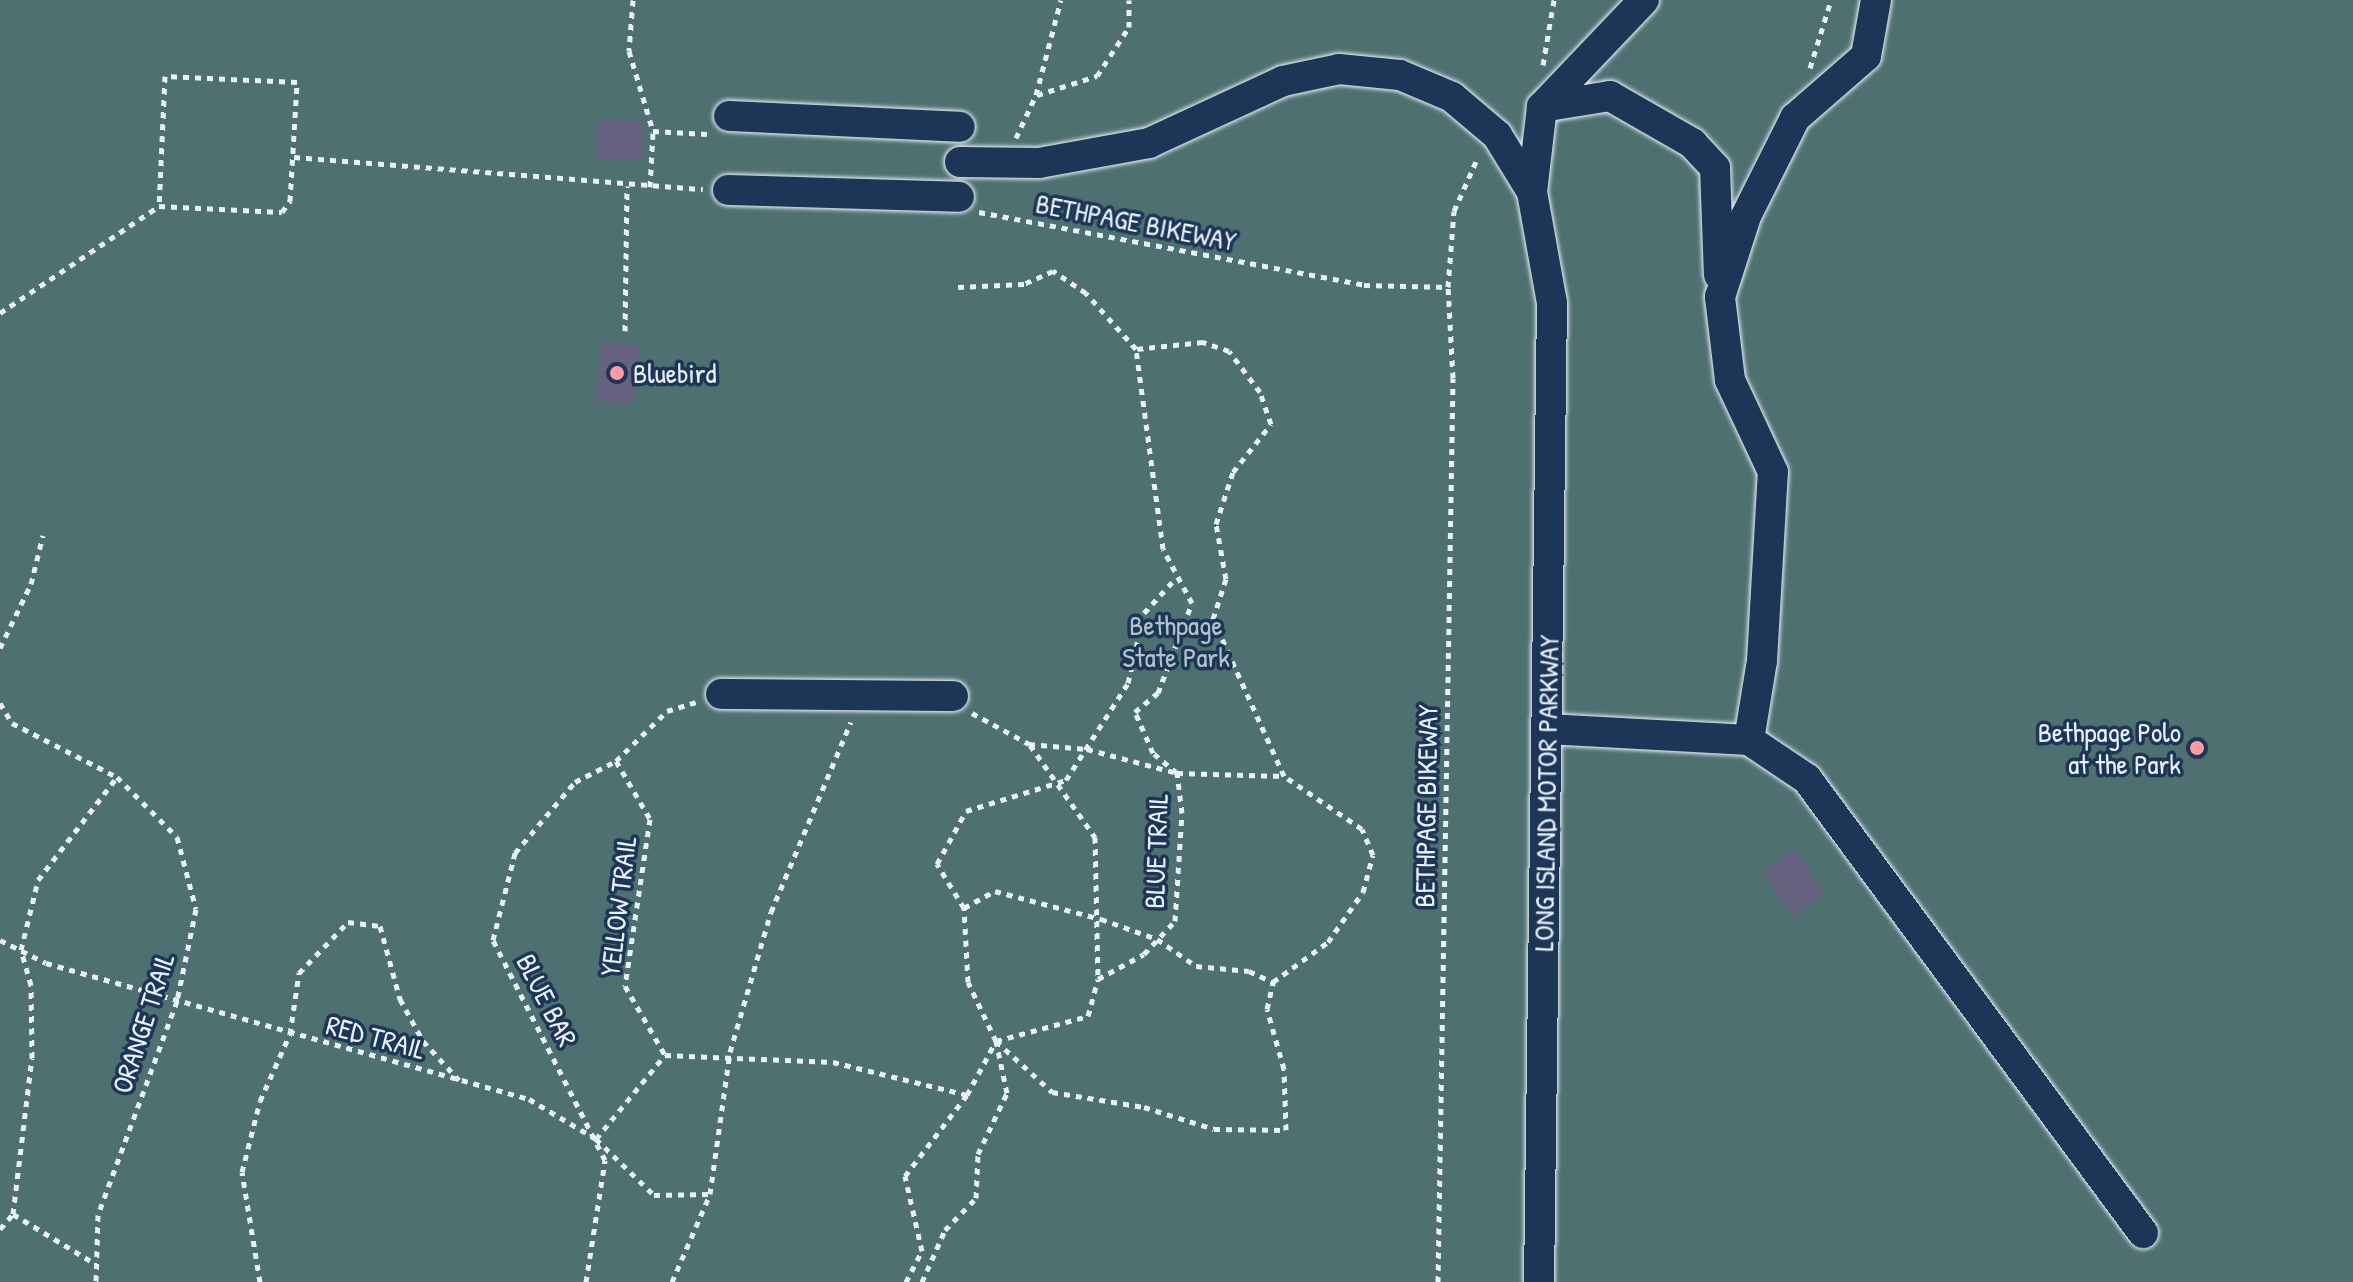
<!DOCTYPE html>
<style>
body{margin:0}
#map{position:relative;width:2353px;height:1282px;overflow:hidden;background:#1d3557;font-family:"Patrick Hand",sans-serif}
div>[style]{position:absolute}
.green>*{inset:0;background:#4f7070}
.building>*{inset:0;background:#666280}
.path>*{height:5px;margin-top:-2.5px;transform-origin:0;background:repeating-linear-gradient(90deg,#e8f1f8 0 6px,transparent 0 12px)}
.roads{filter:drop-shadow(0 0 2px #e8f1f8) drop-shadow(0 0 2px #e8f1f8)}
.minor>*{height:30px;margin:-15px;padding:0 15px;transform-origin:15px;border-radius:15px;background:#1d3557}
.dots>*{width:22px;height:22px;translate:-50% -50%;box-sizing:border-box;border:4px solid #1d3557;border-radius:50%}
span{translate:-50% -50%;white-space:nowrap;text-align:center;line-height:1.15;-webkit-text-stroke:7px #1d3557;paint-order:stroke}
.street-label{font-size:28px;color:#e8f1f8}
.poi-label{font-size:28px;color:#e8f1f8}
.left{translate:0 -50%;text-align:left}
.right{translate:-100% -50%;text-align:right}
.park-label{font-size:28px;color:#b2c4c8}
</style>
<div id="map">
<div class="green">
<i style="clip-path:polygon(0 0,2353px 0,2353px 1282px,0 1282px)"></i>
</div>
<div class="building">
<i style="clip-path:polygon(597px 120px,643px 121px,642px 160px,596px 159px)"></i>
<i style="clip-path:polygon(602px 342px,640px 346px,633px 405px,595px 400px)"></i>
<i style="clip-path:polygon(1795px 850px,1825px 894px,1793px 916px,1763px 872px)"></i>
</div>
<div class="path">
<i style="left:633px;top:0;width:51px;rotate:94.5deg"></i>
<i style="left:629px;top:51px;width:84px;rotate:73.3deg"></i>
<i style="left:653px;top:131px;width:54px;rotate:3.2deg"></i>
<i style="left:1543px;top:65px;width:66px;rotate:-80.4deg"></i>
<i style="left:1810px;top:68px;width:71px;rotate:-72.8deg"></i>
<i style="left:1037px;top:95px;width:63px;rotate:-17.6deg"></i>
<i style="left:1097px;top:76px;width:59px;rotate:-56.9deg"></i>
<i style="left:1129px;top:27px;width:27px;rotate:-90deg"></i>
<i style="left:1016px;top:138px;width:47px;rotate:-65.1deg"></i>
<i style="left:1036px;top:95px;width:98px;rotate:-75.3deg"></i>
<i style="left:294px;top:157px;width:410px;rotate:4.5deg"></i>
<i style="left:650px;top:187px;width:56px;rotate:-86.9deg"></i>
<i style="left:979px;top:212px;width:392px;rotate:10.7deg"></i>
<i style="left:1364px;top:285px;width:84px;rotate:1.4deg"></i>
<i style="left:0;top:313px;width:192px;rotate:-33.9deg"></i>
<i style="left:159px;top:206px;width:123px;rotate:2.8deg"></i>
<i style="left:282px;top:212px;width:14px;rotate:-54deg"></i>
<i style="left:290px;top:201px;width:119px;rotate:-86.6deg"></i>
<i style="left:297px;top:82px;width:132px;rotate:-177.4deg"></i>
<i style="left:165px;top:76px;width:130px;rotate:92.6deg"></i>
<i style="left:625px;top:331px;width:145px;rotate:-89.2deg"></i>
<i style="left:0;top:648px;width:71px;rotate:-64.2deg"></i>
<i style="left:31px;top:584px;width:50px;rotate:-76.2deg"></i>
<i style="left:0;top:703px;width:23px;rotate:59deg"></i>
<i style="left:12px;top:723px;width:118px;rotate:27.2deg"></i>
<i style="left:972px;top:713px;width:65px;rotate:28.5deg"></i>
<i style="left:1029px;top:744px;width:58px;rotate:4.9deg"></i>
<i style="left:1087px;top:749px;width:93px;rotate:14.9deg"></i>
<i style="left:1177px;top:773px;width:107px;rotate:1.6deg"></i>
<i style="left:1030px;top:745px;width:113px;rotate:54.8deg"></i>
<i style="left:1095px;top:837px;width:142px;rotate:88.8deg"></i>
<i style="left:616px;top:761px;width:67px;rotate:59.6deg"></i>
<i style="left:650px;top:819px;width:169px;rotate:98.5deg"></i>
<i style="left:625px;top:986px;width:80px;rotate:59.9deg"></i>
<i style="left:665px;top:1055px;width:168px;rotate:2.4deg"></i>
<i style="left:833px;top:1062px;width:138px;rotate:13.8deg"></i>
<i style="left:964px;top:908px;width:35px;rotate:-29deg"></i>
<i style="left:995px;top:891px;width:110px;rotate:14.8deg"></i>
<i style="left:1101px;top:919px;width:59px;rotate:19.7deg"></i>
<i style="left:1157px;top:939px;width:47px;rotate:34.7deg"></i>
<i style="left:1196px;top:966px;width:53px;rotate:5.4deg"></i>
<i style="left:1249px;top:971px;width:26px;rotate:25deg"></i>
<i style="left:0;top:940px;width:51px;rotate:26.6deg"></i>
<i style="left:46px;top:963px;width:502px;rotate:15.73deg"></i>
<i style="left:529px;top:1099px;width:78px;rotate:30.8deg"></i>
<i style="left:596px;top:1139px;width:81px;rotate:44deg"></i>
<i style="left:654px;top:1195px;width:56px;rotate:-1deg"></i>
<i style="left:996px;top:1041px;width:65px;rotate:-115.4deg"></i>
<i style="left:968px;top:982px;width:74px;rotate:-93.1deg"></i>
<i style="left:964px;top:908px;width:52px;rotate:-121.5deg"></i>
<i style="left:937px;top:864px;width:60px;rotate:-61.3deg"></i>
<i style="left:966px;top:811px;width:105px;rotate:-17.2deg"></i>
<i style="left:1066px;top:780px;width:115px;rotate:-57.4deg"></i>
<i style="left:1128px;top:683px;width:72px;rotate:-77.1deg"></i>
<i style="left:1144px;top:613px;width:47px;rotate:-47.6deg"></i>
<i style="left:596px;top:1139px;width:109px;rotate:-50.6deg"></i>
<i style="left:13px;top:1214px;width:95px;rotate:31.2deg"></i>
<i style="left:0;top:1229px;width:20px;rotate:-49deg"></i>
<i style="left:13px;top:1214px;width:157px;rotate:-83.1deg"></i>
<i style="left:32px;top:1058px;width:73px;rotate:-90.8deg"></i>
<i style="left:31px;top:985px;width:36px;rotate:-106deg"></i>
<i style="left:21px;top:950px;width:72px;rotate:-76.3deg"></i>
<i style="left:38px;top:880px;width:130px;rotate:-52.5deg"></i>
<i style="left:117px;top:777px;width:85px;rotate:45deg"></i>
<i style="left:177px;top:837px;width:74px;rotate:75.2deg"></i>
<i style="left:196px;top:909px;width:94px;rotate:101.7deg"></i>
<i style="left:177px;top:1001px;width:228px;rotate:110.3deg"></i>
<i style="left:98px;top:1215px;width:67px;rotate:91.7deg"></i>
<i style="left:260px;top:1282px;width:111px;rotate:-99.3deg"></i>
<i style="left:242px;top:1172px;width:73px;rotate:-75.8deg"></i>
<i style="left:260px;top:1101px;width:73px;rotate:-65.9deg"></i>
<i style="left:290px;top:1034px;width:62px;rotate:-81.6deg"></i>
<i style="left:299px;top:973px;width:71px;rotate:-46.1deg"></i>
<i style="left:348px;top:922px;width:32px;rotate:7deg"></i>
<i style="left:380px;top:926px;width:76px;rotate:74.7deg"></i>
<i style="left:400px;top:999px;width:48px;rotate:61.3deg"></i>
<i style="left:423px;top:1041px;width:53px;rotate:47.3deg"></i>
<i style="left:586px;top:1282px;width:123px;rotate:-81.1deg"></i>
<i style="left:605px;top:1160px;width:247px;rotate:-117deg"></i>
<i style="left:493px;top:940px;width:90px;rotate:-75.8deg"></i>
<i style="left:515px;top:853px;width:93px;rotate:-49.8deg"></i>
<i style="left:575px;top:782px;width:46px;rotate:-27.1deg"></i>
<i style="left:616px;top:761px;width:71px;rotate:-44.4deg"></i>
<i style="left:667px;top:711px;width:31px;rotate:-17deg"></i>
<i style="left:672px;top:1282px;width:96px;rotate:-66.6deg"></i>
<i style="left:710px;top:1194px;width:143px;rotate:-82deg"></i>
<i style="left:730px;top:1052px;width:146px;rotate:-73.7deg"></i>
<i style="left:771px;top:912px;width:206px;rotate:-67.2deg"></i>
<i style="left:906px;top:1282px;width:35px;rotate:-63deg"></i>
<i style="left:922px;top:1251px;width:77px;rotate:-102.8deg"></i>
<i style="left:905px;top:1176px;width:102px;rotate:-52.6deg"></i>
<i style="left:967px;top:1095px;width:61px;rotate:-61.8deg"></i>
<i style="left:996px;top:1041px;width:76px;rotate:42.3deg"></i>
<i style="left:1052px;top:1092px;width:93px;rotate:9.3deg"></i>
<i style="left:1144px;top:1107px;width:73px;rotate:17.4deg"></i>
<i style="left:1214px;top:1129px;width:72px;rotate:0.8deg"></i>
<i style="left:1286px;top:1130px;width:61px;rotate:-91.9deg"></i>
<i style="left:1284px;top:1069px;width:62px;rotate:-105.8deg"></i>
<i style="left:1267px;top:1009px;width:28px;rotate:-77deg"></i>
<i style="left:1273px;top:982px;width:68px;rotate:-36deg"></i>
<i style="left:1328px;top:942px;width:61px;rotate:-55deg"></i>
<i style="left:1363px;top:892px;width:38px;rotate:-75deg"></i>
<i style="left:1373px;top:855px;width:28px;rotate:-113deg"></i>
<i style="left:1362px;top:829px;width:94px;rotate:-145.8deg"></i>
<i style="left:1284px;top:776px;width:172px;rotate:-114.3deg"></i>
<i style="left:1213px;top:619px;width:42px;rotate:-72deg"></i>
<i style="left:1226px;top:579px;width:56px;rotate:-100.3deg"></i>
<i style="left:1216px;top:524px;width:55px;rotate:-71.9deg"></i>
<i style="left:1233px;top:472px;width:61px;rotate:-51.6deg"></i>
<i style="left:1271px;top:424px;width:34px;rotate:-109deg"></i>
<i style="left:1260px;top:392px;width:51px;rotate:-127.1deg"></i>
<i style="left:1229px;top:351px;width:28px;rotate:-161deg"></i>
<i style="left:1203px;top:342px;width:67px;rotate:174deg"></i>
<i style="left:922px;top:1282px;width:57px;rotate:-66.1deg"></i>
<i style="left:945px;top:1230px;width:45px;rotate:-45.9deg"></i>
<i style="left:976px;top:1198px;width:44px;rotate:-87.4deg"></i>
<i style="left:978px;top:1154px;width:68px;rotate:-64.6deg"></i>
<i style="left:1007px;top:1093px;width:53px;rotate:-101.9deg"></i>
<i style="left:996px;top:1041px;width:95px;rotate:-15.2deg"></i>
<i style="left:1088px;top:1016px;width:38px;rotate:-75deg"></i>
<i style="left:1098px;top:979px;width:52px;rotate:-28.5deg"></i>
<i style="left:1144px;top:954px;width:45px;rotate:-46.8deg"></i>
<i style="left:1175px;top:921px;width:108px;rotate:-86.3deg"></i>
<i style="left:1182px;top:813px;width:40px;rotate:-97.1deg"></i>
<i style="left:1177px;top:773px;width:31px;rotate:-140deg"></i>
<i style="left:1153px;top:753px;width:45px;rotate:-113.7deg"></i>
<i style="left:1135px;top:712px;width:30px;rotate:-40deg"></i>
<i style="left:1158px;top:693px;width:96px;rotate:-69.3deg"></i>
<i style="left:1192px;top:603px;width:61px;rotate:-118.2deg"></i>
<i style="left:1163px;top:549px;width:202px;rotate:-97.7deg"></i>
<i style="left:1136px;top:349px;width:75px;rotate:-131.8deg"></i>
<i style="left:1086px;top:293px;width:40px;rotate:-146deg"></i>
<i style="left:1053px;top:271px;width:32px;rotate:156deg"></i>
<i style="left:1024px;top:284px;width:66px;rotate:177.4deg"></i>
<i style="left:1438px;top:1282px;width:904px;rotate:-89.05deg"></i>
<i style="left:1453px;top:378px;width:91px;rotate:-93.1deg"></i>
<i style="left:1448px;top:287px;width:76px;rotate:-85.5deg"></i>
<i style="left:1454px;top:211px;width:59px;rotate:-66deg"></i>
</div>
<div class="roads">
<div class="minor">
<i style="left:1542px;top:107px;width:148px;rotate:-46.4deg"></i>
<i style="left:729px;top:116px;width:231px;rotate:2.7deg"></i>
<i style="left:960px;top:162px;width:79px;rotate:0.7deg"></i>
<i style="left:1039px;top:163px;width:112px;rotate:-10.3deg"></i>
<i style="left:1149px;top:143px;width:148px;rotate:-24.8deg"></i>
<i style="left:1283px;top:81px;width:57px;rotate:-12.1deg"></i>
<i style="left:1339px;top:69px;width:61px;rotate:5.6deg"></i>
<i style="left:1400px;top:75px;width:56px;rotate:22.9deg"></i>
<i style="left:1452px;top:97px;width:59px;rotate:40.2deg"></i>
<i style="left:1497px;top:135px;width:67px;rotate:58.4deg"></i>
<i style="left:1532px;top:192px;width:113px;rotate:79.8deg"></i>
<i style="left:1552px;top:303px;width:979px;rotate:90.76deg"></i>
<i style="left:728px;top:190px;width:231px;rotate:1.7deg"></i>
<i style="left:1532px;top:192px;width:86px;rotate:-83.3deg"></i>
<i style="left:1542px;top:107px;width:69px;rotate:-9.2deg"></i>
<i style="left:1610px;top:96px;width:95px;rotate:29.8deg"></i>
<i style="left:1692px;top:143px;width:34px;rotate:47deg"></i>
<i style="left:1715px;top:168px;width:107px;rotate:87.9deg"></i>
<i style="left:721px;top:694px;width:232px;rotate:0.5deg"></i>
<i style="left:1547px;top:729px;width:202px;rotate:3.1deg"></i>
<i style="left:1749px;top:740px;width:70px;rotate:33.9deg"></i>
<i style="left:1807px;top:779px;width:565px;rotate:53.5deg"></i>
<i style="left:1749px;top:740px;width:80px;rotate:-80.7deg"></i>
<i style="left:1762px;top:661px;width:189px;rotate:-86.7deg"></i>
<i style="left:1773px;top:472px;width:102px;rotate:-115.1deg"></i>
<i style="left:1730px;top:380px;width:84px;rotate:-96.9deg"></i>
<i style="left:1720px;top:297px;width:85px;rotate:-72.2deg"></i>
<i style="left:1746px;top:216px;width:110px;rotate:-63.4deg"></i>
<i style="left:1795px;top:118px;width:94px;rotate:-41.1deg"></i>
<i style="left:1866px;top:56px;width:57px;rotate:-79.9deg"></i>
</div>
</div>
<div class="dots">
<i style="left:617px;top:373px;background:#ff9aa2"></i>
<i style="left:2197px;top:748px;background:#ff9aa2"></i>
</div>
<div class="street-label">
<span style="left:1136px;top:222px;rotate:11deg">BETHPAGE BIKEWAY</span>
<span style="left:1546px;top:793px;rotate:-89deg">LONG ISLAND MOTOR PARKWAY</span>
<span style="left:1426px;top:806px;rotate:-89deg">BETHPAGE BIKEWAY</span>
<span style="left:1156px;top:851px;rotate:-88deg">BLUE TRAIL</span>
<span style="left:618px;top:906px;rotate:-83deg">YELLOW TRAIL</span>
<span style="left:547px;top:1000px;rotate:63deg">BLUE BAR</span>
<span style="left:143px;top:1023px;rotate:-72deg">ORANGE TRAIL</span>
<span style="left:376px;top:1037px;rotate:15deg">RED TRAIL</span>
</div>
<div class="poi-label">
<span class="left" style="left:633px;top:373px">Bluebird</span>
<span class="right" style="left:2181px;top:748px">Bethpage Polo<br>at the Park</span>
</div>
<div class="park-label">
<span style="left:1176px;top:641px">Bethpage<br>State Park</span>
</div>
</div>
